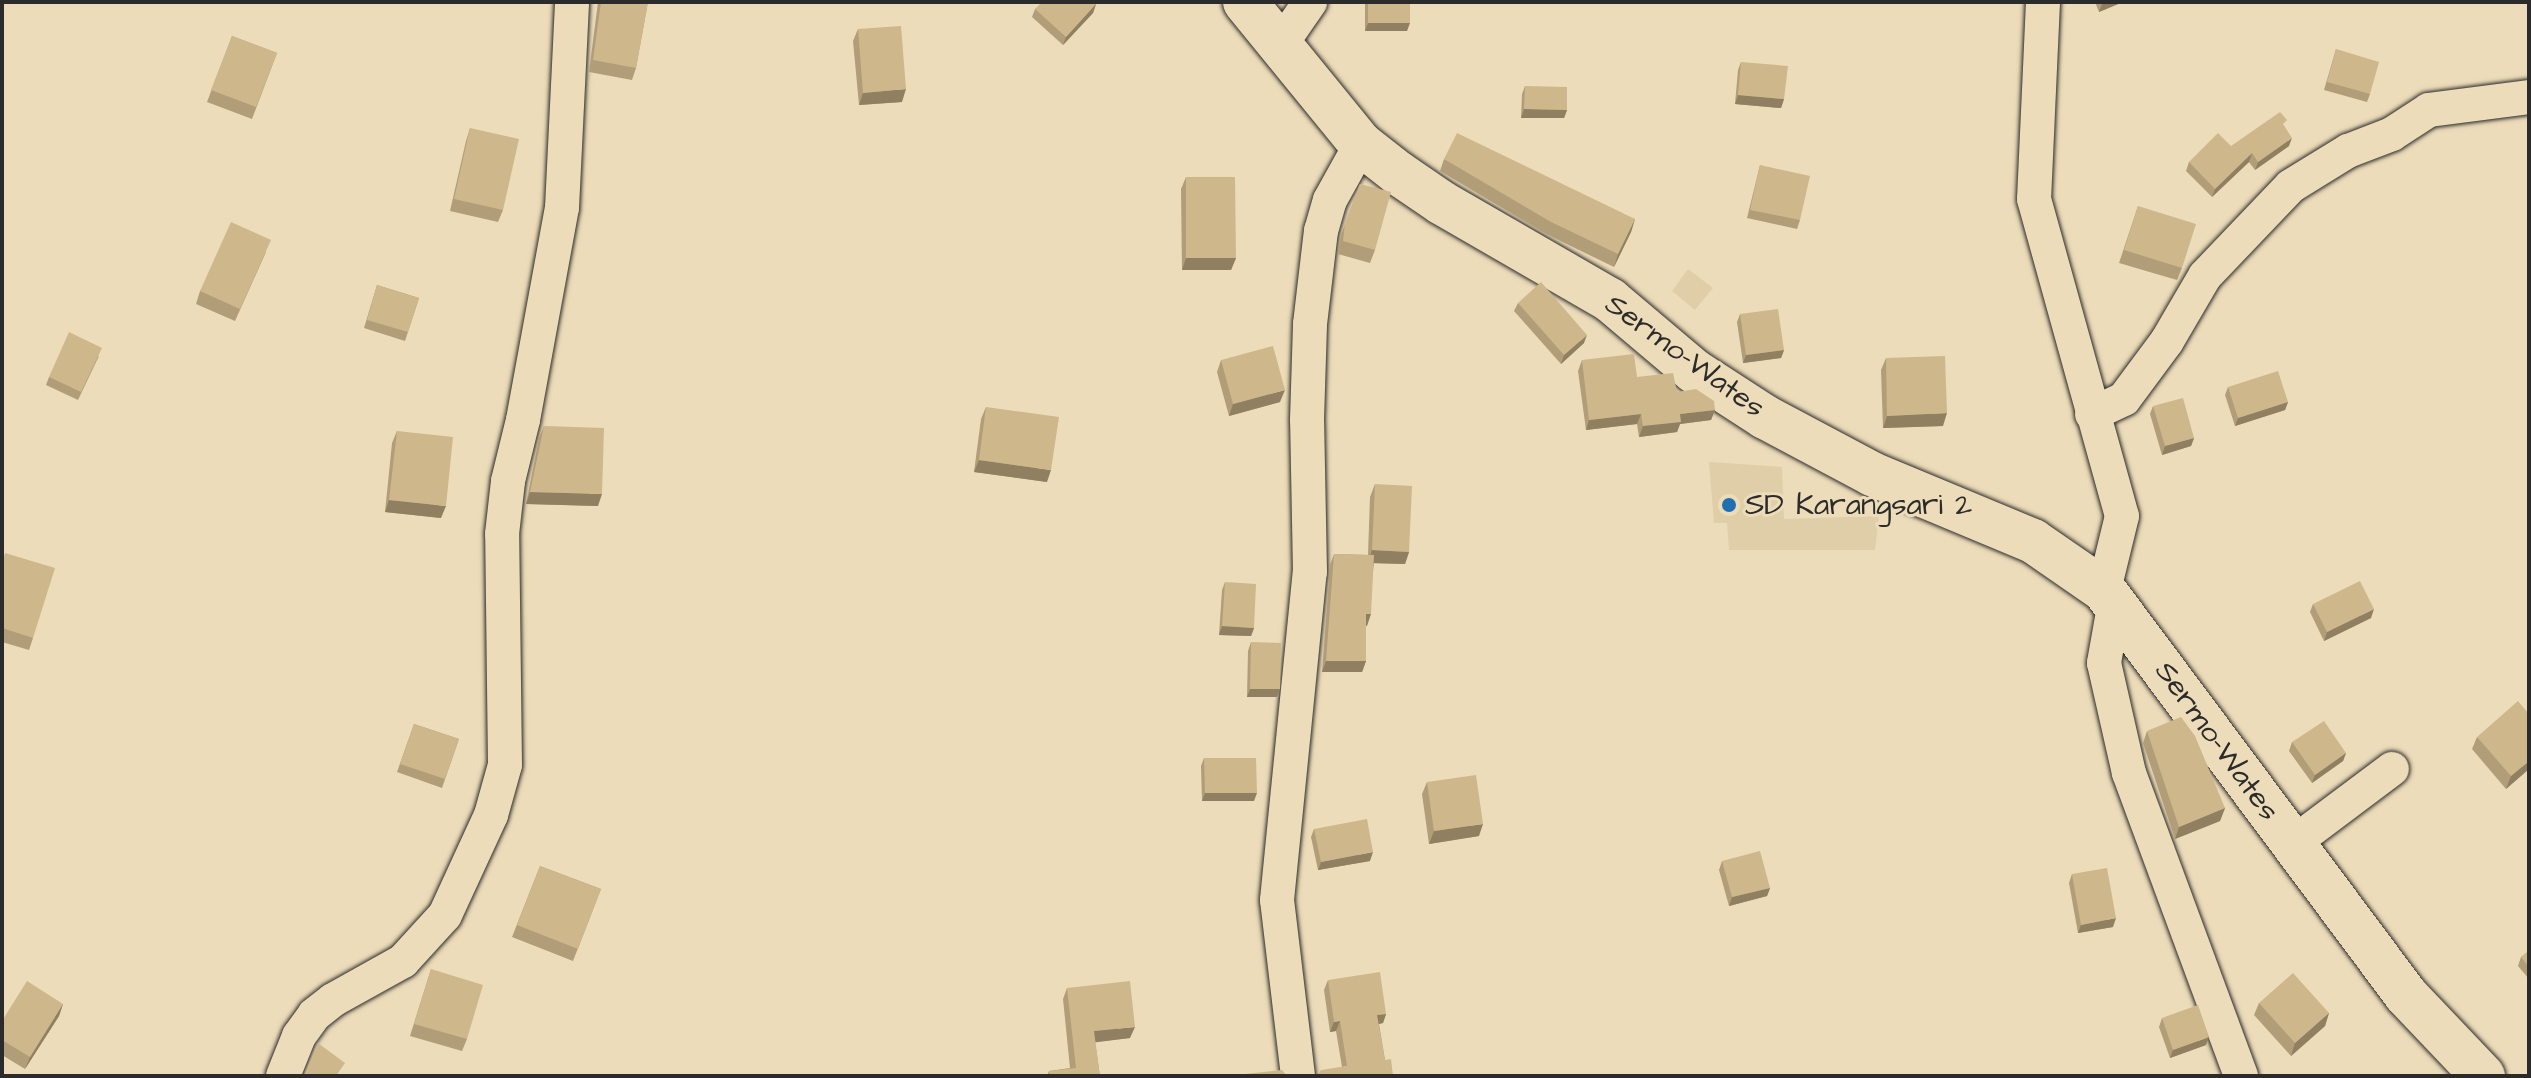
<!DOCTYPE html>
<style>
body{margin:0}
#map{position:relative;width:2531px;height:1078px;overflow:hidden;background:#eddcb9;font-family:"Architects Daughter",sans-serif}
div>[style]{position:absolute}
.built>*{inset:0;background:#e0cea8}
.roads{filter:drop-shadow(0 0 2px #2b2b2b) drop-shadow(0 0 2px #2b2b2b)}
.minor>*{height:34px;margin:-17px;padding:0 17px;transform-origin:17px;border-radius:17px;background:#eddcb9}
.major>*{height:44px;margin:-22px;padding:0 22px;transform-origin:22px;border-radius:22px;background:#eddcb9}
.wall>*{inset:0;background:#b19d78}
.shaded-wall>*{inset:0;background:#908061}
.building>*{inset:0;background:#ceb78b}
.dots>*{width:22px;height:22px;translate:-50% -50%;box-sizing:border-box;border:4px solid #eddcb9;border-radius:50%}
span{translate:-50% -50%;white-space:nowrap;text-align:center;line-height:1.15;-webkit-text-stroke:6px #eddcb9;paint-order:stroke}
.street-label{font-size:30px;color:#2b2b2b}
.poi-label{font-size:30px;color:#2b2b2b}
.left{translate:0 -50%;text-align:left}
.frame{position:absolute;inset:0;border:4px solid #2b2b2b;pointer-events:none}
</style>
<div id="map">
<div class="built">
<i style="clip-path:polygon(1688px 269px,1713px 288px,1695px 310px,1672px 291px)"></i>
<i style="clip-path:polygon(1709px 462px,1782px 467px,1784px 519px,1879px 516px,1875px 550px,1729px 550px,1727px 523px,1714px 523px)"></i>
</div>
<div class="roads">
<div class="minor">
<i style="left:2043px;top:2px;width:197px;rotate:92.6deg"></i>
<i style="left:2034px;top:199px;width:329px;rotate:74.5deg"></i>
<i style="left:2122px;top:516px;width:76px;rotate:103.7deg"></i>
<i style="left:1279px;top:47px;width:55px;rotate:-55.4deg"></i>
<i style="left:2092px;top:414px;width:35px;rotate:-25deg"></i>
<i style="left:2124px;top:399px;width:72px;rotate:-53.4deg"></i>
<i style="left:2167px;top:341px;width:75px;rotate:-59.7deg"></i>
<i style="left:2205px;top:276px;width:124px;rotate:-46.3deg"></i>
<i style="left:2291px;top:186px;width:67px;rotate:-31.6deg"></i>
<i style="left:2348px;top:151px;width:47px;rotate:-21.1deg"></i>
<i style="left:2392px;top:134px;width:44px;rotate:-33deg"></i>
<i style="left:2429px;top:110px;width:101px;rotate:-7.4deg"></i>
<i style="left:2115px;top:601px;width:63px;rotate:100.1deg"></i>
<i style="left:2104px;top:663px;width:113px;rotate:77.2deg"></i>
<i style="left:2129px;top:773px;width:323px;rotate:69.7deg"></i>
<i style="left:2292px;top:844px;width:125px;rotate:-36.9deg"></i>
<i style="left:283px;top:1076px;width:43px;rotate:-68.2deg"></i>
<i style="left:299px;top:1036px;width:26px;rotate:-54deg"></i>
<i style="left:314px;top:1015px;width:24px;rotate:-38deg"></i>
<i style="left:333px;top:1000px;width:80px;rotate:-29.1deg"></i>
<i style="left:403px;top:961px;width:62px;rotate:-47.6deg"></i>
<i style="left:445px;top:915px;width:110px;rotate:-65.3deg"></i>
<i style="left:491px;top:815px;width:52px;rotate:-74.4deg"></i>
<i style="left:505px;top:765px;width:231px;rotate:-90.7deg"></i>
<i style="left:502px;top:534px;width:53px;rotate:-83.5deg"></i>
<i style="left:508px;top:481px;width:63px;rotate:-76.2deg"></i>
<i style="left:523px;top:420px;width:216px;rotate:-79.6deg"></i>
<i style="left:562px;top:208px;width:206px;rotate:-87.2deg"></i>
<i style="left:1298px;top:1076px;width:177px;rotate:-96.8deg"></i>
<i style="left:1277px;top:900px;width:330px;rotate:-84.3deg"></i>
<i style="left:1310px;top:572px;width:152px;rotate:-91.1deg"></i>
<i style="left:1307px;top:420px;width:96px;rotate:-88.2deg"></i>
<i style="left:1310px;top:324px;width:94px;rotate:-83.3deg"></i>
<i style="left:1321px;top:231px;width:32px;rotate:-74deg"></i>
<i style="left:1330px;top:200px;width:64px;rotate:-61deg"></i>
</div>
<div class="major">
<i style="left:1245px;top:2px;width:183px;rotate:50.8deg"></i>
<i style="left:1361px;top:144px;width:47px;rotate:38.1deg"></i>
<i style="left:1398px;top:173px;width:53px;rotate:34.3deg"></i>
<i style="left:1442px;top:203px;width:194px;rotate:30deg"></i>
<i style="left:1610px;top:300px;width:110px;rotate:40.2deg"></i>
<i style="left:1694px;top:371px;width:85px;rotate:32.9deg"></i>
<i style="left:1765px;top:417px;width:121px;rotate:28deg"></i>
<i style="left:1872px;top:474px;width:174px;rotate:22.6deg"></i>
<i style="left:2033px;top:541px;width:86px;rotate:34.6deg"></i>
<i style="left:2104px;top:590px;width:505px;rotate:53.29deg"></i>
<i style="left:2406px;top:995px;width:112px;rotate:46.5deg"></i>
</div>
</div>
<div class="wall">
<i style="clip-path:polygon(598px 2px,648px 2px,636px 68px,632px 80px,589px 72px)"></i>
<i style="clip-path:polygon(1365px 2px,1410px 2px,1407px 31px,1365px 31px)"></i>
<i style="clip-path:polygon(2095px 2px,2123px 2px,2099px 12px)"></i>
<i style="clip-path:polygon(1096px 4px,1093px 13px,1063px 45px,1032px 17px,1035px 9px)"></i>
<i style="clip-path:polygon(858px 29px,902px 102px,859px 105px,853px 41px)"></i>
<i style="clip-path:polygon(232px 36px,277px 53px,252px 119px,207px 102px)"></i>
<i style="clip-path:polygon(2336px 49px,2370px 94px,2367px 102px,2324px 90px)"></i>
<i style="clip-path:polygon(1741px 62px,1784px 99px,1781px 108px,1735px 104px,1738px 70px)"></i>
<i style="clip-path:polygon(1525px 86px,1567px 110px,1564px 118px,1521px 118px,1522px 94px)"></i>
<i style="clip-path:polygon(2284px 126px,2289px 146px,2255px 170px,2249px 162px,2212px 197px,2186px 171px,2189px 162px)"></i>
<i style="clip-path:polygon(470px 128px,503px 210px,498px 222px,450px 211px,466px 141px)"></i>
<i style="clip-path:polygon(1444px 159px,1635px 219px,1631px 232px,1614px 267px,1546px 234px,1440px 171px)"></i>
<i style="clip-path:polygon(1760px 165px,1800px 220px,1797px 229px,1747px 218px)"></i>
<i style="clip-path:polygon(1186px 177px,1236px 258px,1231px 270px,1182px 270px,1181px 189px)"></i>
<i style="clip-path:polygon(1360px 184px,1375px 250px,1370px 263px,1338px 254px,1341px 235px)"></i>
<i style="clip-path:polygon(2138px 206px,2182px 268px,2177px 280px,2119px 263px)"></i>
<i style="clip-path:polygon(266px 252px,235px 321px,196px 304px,200px 291px)"></i>
<i style="clip-path:polygon(377px 285px,419px 298px,405px 341px,364px 328px)"></i>
<i style="clip-path:polygon(1518px 303px,1584px 343px,1561px 364px,1514px 311px)"></i>
<i style="clip-path:polygon(1740px 314px,1784px 350px,1781px 358px,1743px 363px,1737px 322px)"></i>
<i style="clip-path:polygon(99px 356px,78px 400px,46px 385px,49px 377px)"></i>
<i style="clip-path:polygon(1886px 358px,1943px 426px,1883px 428px,1881px 370px)"></i>
<i style="clip-path:polygon(1221px 360px,1280px 402px,1229px 416px,1217px 372px)"></i>
<i style="clip-path:polygon(1582px 360px,1637px 377px,1677px 392px,1715px 410px,1711px 420px,1680px 424px,1677px 432px,1639px 437px,1637px 424px,1586px 430px,1578px 371px)"></i>
<i style="clip-path:polygon(2228px 387px,2288px 402px,2285px 410px,2235px 426px,2225px 395px)"></i>
<i style="clip-path:polygon(2153px 406px,2194px 438px,2191px 446px,2162px 455px,2150px 414px)"></i>
<i style="clip-path:polygon(986px 407px,1047px 482px,974px 472px,981px 419px)"></i>
<i style="clip-path:polygon(544px 426px,598px 506px,526px 504px,539px 438px)"></i>
<i style="clip-path:polygon(397px 431px,441px 518px,385px 512px,392px 443px)"></i>
<i style="clip-path:polygon(1375px 484px,1409px 552px,1405px 564px,1374px 563px,1366px 626px,1366px 661px,1362px 672px,1322px 672px,1330px 565px,1334px 554px,1368px 555px,1370px 497px)"></i>
<i style="clip-path:polygon(2px 562px,33px 638px,29px 650px,2px 642px)"></i>
<i style="clip-path:polygon(1225px 582px,1254px 628px,1251px 636px,1219px 635px,1222px 590px)"></i>
<i style="clip-path:polygon(2313px 604px,2371px 618px,2324px 641px,2310px 612px)"></i>
<i style="clip-path:polygon(1251px 642px,1277px 697px,1247px 697px,1248px 651px)"></i>
<i style="clip-path:polygon(414px 724px,459px 739px,442px 788px,397px 772px)"></i>
<i style="clip-path:polygon(2147px 731px,2225px 808px,2220px 821px,2175px 839px,2143px 743px)"></i>
<i style="clip-path:polygon(2477px 737px,2529px 769px,2506px 789px,2472px 749px)"></i>
<i style="clip-path:polygon(2292px 742px,2346px 753px,2343px 761px,2312px 783px,2289px 751px)"></i>
<i style="clip-path:polygon(1204px 758px,1254px 801px,1202px 801px,1201px 766px)"></i>
<i style="clip-path:polygon(1427px 782px,1479px 836px,1429px 844px,1422px 794px)"></i>
<i style="clip-path:polygon(1314px 829px,1370px 861px,1318px 870px,1311px 837px)"></i>
<i style="clip-path:polygon(1722px 861px,1770px 888px,1767px 896px,1729px 906px,1719px 870px)"></i>
<i style="clip-path:polygon(540px 866px,601px 889px,573px 961px,512px 937px)"></i>
<i style="clip-path:polygon(2072px 874px,2113px 927px,2078px 933px,2069px 883px)"></i>
<i style="clip-path:polygon(2529px 951px,2529px 979px,2518px 966px,2521px 957px)"></i>
<i style="clip-path:polygon(431px 969px,467px 1039px,462px 1051px,410px 1036px)"></i>
<i style="clip-path:polygon(1328px 980px,1386px 1014px,1383px 1023px,1379px 1024px,1385px 1060px,1342px 1067px,1336px 1031px,1330px 1032px,1324px 990px)"></i>
<i style="clip-path:polygon(1067px 988px,1130px 1038px,1095px 1042px,1100px 1076px,1047px 1076px,1049px 1071px,1070px 1068px,1063px 999px)"></i>
<i style="clip-path:polygon(2259px 1003px,2329px 1013px,2325px 1026px,2291px 1056px,2254px 1015px)"></i>
<i style="clip-path:polygon(63px 1004px,59px 1016px,25px 1069px,2px 1055px,2px 1021px)"></i>
<i style="clip-path:polygon(2162px 1018px,2206px 1045px,2170px 1058px,2159px 1027px)"></i>
</div>
<div class="shaded-wall">
<i style="clip-path:polygon(2107px 2px,2123px 2px,2099px 12px,2102px 4px)"></i>
<i style="clip-path:polygon(1096px 4px,1093px 13px,1063px 45px,1066px 37px)"></i>
<i style="clip-path:polygon(1368px 23px,1410px 23px,1407px 31px,1365px 31px)"></i>
<i style="clip-path:polygon(906px 89px,902px 102px,859px 105px,863px 93px)"></i>
<i style="clip-path:polygon(1738px 95px,1784px 99px,1781px 108px,1735px 104px)"></i>
<i style="clip-path:polygon(1524px 109px,1567px 110px,1564px 118px,1521px 118px)"></i>
<i style="clip-path:polygon(2292px 138px,2289px 146px,2255px 170px,2258px 162px)"></i>
<i style="clip-path:polygon(2252px 153px,2249px 162px,2212px 197px,2215px 189px)"></i>
<i style="clip-path:polygon(1635px 219px,1631px 232px,1614px 267px,1618px 254px)"></i>
<i style="clip-path:polygon(1186px 258px,1236px 258px,1231px 270px,1182px 270px)"></i>
<i style="clip-path:polygon(1587px 335px,1584px 343px,1561px 364px,1564px 355px)"></i>
<i style="clip-path:polygon(1784px 350px,1781px 358px,1743px 363px,1746px 355px)"></i>
<i style="clip-path:polygon(1285px 390px,1280px 402px,1229px 416px,1233px 404px)"></i>
<i style="clip-path:polygon(2288px 402px,2285px 410px,2235px 426px,2238px 418px)"></i>
<i style="clip-path:polygon(1715px 410px,1711px 420px,1680px 424px,1677px 432px,1639px 437px,1643px 426px,1680px 414px)"></i>
<i style="clip-path:polygon(1947px 413px,1943px 426px,1883px 428px,1887px 416px)"></i>
<i style="clip-path:polygon(1641px 414px,1637px 424px,1586px 430px,1589px 420px)"></i>
<i style="clip-path:polygon(2194px 438px,2191px 446px,2162px 455px,2165px 446px)"></i>
<i style="clip-path:polygon(979px 460px,1051px 470px,1047px 482px,974px 472px)"></i>
<i style="clip-path:polygon(530px 492px,602px 494px,598px 506px,526px 504px)"></i>
<i style="clip-path:polygon(389px 500px,446px 506px,441px 518px,385px 512px)"></i>
<i style="clip-path:polygon(1372px 550px,1409px 552px,1405px 564px,1368px 563px)"></i>
<i style="clip-path:polygon(2374px 609px,2371px 618px,2324px 641px,2327px 632px)"></i>
<i style="clip-path:polygon(1366px 614px,1371px 614px,1367px 626px,1362px 625px)"></i>
<i style="clip-path:polygon(1222px 626px,1254px 628px,1251px 636px,1219px 635px)"></i>
<i style="clip-path:polygon(1326px 661px,1366px 661px,1362px 672px,1322px 672px)"></i>
<i style="clip-path:polygon(1250px 689px,1280px 689px,1277px 697px,1247px 697px)"></i>
<i style="clip-path:polygon(2346px 753px,2343px 761px,2312px 783px,2315px 775px)"></i>
<i style="clip-path:polygon(2529px 761px,2529px 769px,2506px 789px,2511px 776px)"></i>
<i style="clip-path:polygon(1205px 793px,1257px 793px,1254px 801px,1202px 801px)"></i>
<i style="clip-path:polygon(2225px 808px,2220px 821px,2175px 839px,2179px 827px)"></i>
<i style="clip-path:polygon(1483px 824px,1479px 836px,1429px 844px,1434px 831px)"></i>
<i style="clip-path:polygon(1373px 852px,1370px 861px,1318px 870px,1321px 862px)"></i>
<i style="clip-path:polygon(1770px 888px,1767px 896px,1729px 906px,1732px 897px)"></i>
<i style="clip-path:polygon(2116px 918px,2113px 927px,2078px 933px,2081px 925px)"></i>
<i style="clip-path:polygon(63px 1004px,59px 1016px,25px 1069px,30px 1057px)"></i>
<i style="clip-path:polygon(2329px 1013px,2325px 1026px,2291px 1056px,2295px 1043px)"></i>
<i style="clip-path:polygon(1386px 1014px,1383px 1023px,1374px 1025px,1377px 1015px)"></i>
<i style="clip-path:polygon(1340px 1021px,1336px 1031px,1330px 1032px,1334px 1022px)"></i>
<i style="clip-path:polygon(1135px 1027px,1130px 1038px,1090px 1043px,1094px 1031px)"></i>
<i style="clip-path:polygon(2209px 1037px,2206px 1045px,2170px 1058px,2173px 1050px)"></i>
</div>
<div class="building">
<i style="clip-path:polygon(601px 2px,648px 2px,636px 68px,593px 60px)"></i>
<i style="clip-path:polygon(1042px 2px,1094px 2px,1096px 4px,1066px 37px,1035px 9px)"></i>
<i style="clip-path:polygon(1368px 2px,1410px 2px,1410px 23px,1368px 23px)"></i>
<i style="clip-path:polygon(901px 26px,906px 89px,863px 93px,858px 29px)"></i>
<i style="clip-path:polygon(232px 36px,277px 53px,256px 107px,211px 90px)"></i>
<i style="clip-path:polygon(2336px 49px,2379px 62px,2370px 94px,2327px 82px)"></i>
<i style="clip-path:polygon(1741px 62px,1788px 66px,1784px 99px,1738px 95px)"></i>
<i style="clip-path:polygon(1525px 86px,1567px 87px,1567px 110px,1524px 109px)"></i>
<i style="clip-path:polygon(2280px 112px,2287px 120px,2283px 124px,2292px 138px,2258px 162px,2252px 153px,2215px 189px,2189px 162px,2218px 133px,2231px 146px)"></i>
<i style="clip-path:polygon(470px 128px,519px 139px,503px 210px,454px 199px)"></i>
<i style="clip-path:polygon(1457px 133px,1635px 219px,1618px 254px,1551px 222px,1444px 159px)"></i>
<i style="clip-path:polygon(1760px 165px,1810px 176px,1800px 220px,1750px 210px)"></i>
<i style="clip-path:polygon(1186px 177px,1235px 177px,1236px 258px,1186px 258px)"></i>
<i style="clip-path:polygon(1360px 184px,1391px 192px,1375px 250px,1343px 241px,1345px 223px)"></i>
<i style="clip-path:polygon(2138px 206px,2196px 224px,2182px 268px,2124px 250px)"></i>
<i style="clip-path:polygon(231px 222px,271px 240px,240px 309px,200px 291px)"></i>
<i style="clip-path:polygon(1541px 282px,1587px 335px,1564px 355px,1518px 303px)"></i>
<i style="clip-path:polygon(377px 285px,419px 298px,408px 332px,367px 320px)"></i>
<i style="clip-path:polygon(1778px 309px,1784px 350px,1746px 355px,1740px 314px)"></i>
<i style="clip-path:polygon(69px 332px,102px 348px,81px 392px,49px 377px)"></i>
<i style="clip-path:polygon(1273px 346px,1285px 390px,1233px 404px,1221px 360px)"></i>
<i style="clip-path:polygon(1634px 354px,1637px 377px,1673px 373px,1677px 392px,1696px 389px,1714px 401px,1715px 410px,1680px 414px,1681px 422px,1643px 426px,1641px 414px,1589px 420px,1582px 360px)"></i>
<i style="clip-path:polygon(1945px 356px,1947px 413px,1887px 416px,1886px 358px)"></i>
<i style="clip-path:polygon(2278px 371px,2288px 402px,2238px 418px,2228px 387px)"></i>
<i style="clip-path:polygon(2183px 398px,2194px 438px,2165px 446px,2153px 406px)"></i>
<i style="clip-path:polygon(986px 407px,1059px 417px,1051px 470px,979px 460px)"></i>
<i style="clip-path:polygon(544px 426px,604px 428px,602px 494px,530px 492px)"></i>
<i style="clip-path:polygon(397px 431px,453px 437px,446px 506px,389px 500px)"></i>
<i style="clip-path:polygon(1375px 484px,1412px 486px,1409px 552px,1372px 550px)"></i>
<i style="clip-path:polygon(5px 553px,55px 568px,33px 638px,2px 628px,2px 563px)"></i>
<i style="clip-path:polygon(1334px 554px,1374px 555px,1371px 614px,1366px 614px,1366px 661px,1326px 661px)"></i>
<i style="clip-path:polygon(2360px 581px,2374px 609px,2327px 632px,2313px 604px)"></i>
<i style="clip-path:polygon(1225px 582px,1256px 584px,1254px 628px,1222px 626px)"></i>
<i style="clip-path:polygon(1251px 642px,1281px 643px,1280px 689px,1250px 689px)"></i>
<i style="clip-path:polygon(2518px 701px,2529px 714px,2529px 761px,2511px 776px,2477px 737px)"></i>
<i style="clip-path:polygon(2181px 717px,2195px 736px,2225px 808px,2179px 827px,2147px 731px)"></i>
<i style="clip-path:polygon(2324px 721px,2346px 753px,2315px 775px,2292px 742px)"></i>
<i style="clip-path:polygon(414px 724px,459px 739px,445px 779px,400px 764px)"></i>
<i style="clip-path:polygon(1204px 758px,1256px 758px,1257px 793px,1205px 793px)"></i>
<i style="clip-path:polygon(1476px 775px,1483px 824px,1434px 831px,1427px 782px)"></i>
<i style="clip-path:polygon(1367px 819px,1373px 852px,1321px 862px,1314px 829px)"></i>
<i style="clip-path:polygon(1760px 851px,1770px 888px,1732px 897px,1722px 861px)"></i>
<i style="clip-path:polygon(540px 866px,601px 889px,578px 949px,517px 925px)"></i>
<i style="clip-path:polygon(2107px 868px,2116px 918px,2081px 925px,2072px 874px)"></i>
<i style="clip-path:polygon(2529px 951px,2529px 967px,2521px 957px)"></i>
<i style="clip-path:polygon(431px 969px,483px 985px,467px 1039px,414px 1024px)"></i>
<i style="clip-path:polygon(1380px 972px,1386px 1014px,1377px 1015px,1385px 1060px,1391px 1059px,1393px 1076px,1317px 1076px,1321px 1070px,1347px 1066px,1340px 1021px,1334px 1022px,1328px 980px)"></i>
<i style="clip-path:polygon(2293px 973px,2329px 1013px,2295px 1043px,2259px 1003px)"></i>
<i style="clip-path:polygon(27px 981px,63px 1004px,30px 1057px,2px 1040px,2px 1021px)"></i>
<i style="clip-path:polygon(1130px 981px,1135px 1027px,1094px 1031px,1100px 1076px,1050px 1076px,1049px 1071px,1076px 1068px,1067px 988px)"></i>
<i style="clip-path:polygon(2198px 1005px,2209px 1037px,2173px 1050px,2162px 1018px)"></i>
<i style="clip-path:polygon(318px 1043px,345px 1063px,336px 1076px,308px 1076px,305px 1074px)"></i>
<i style="clip-path:polygon(1282px 1070px,1287px 1076px,1245px 1076px,1245px 1074px)"></i>
</div>
<div class="dots">
<i style="left:1729px;top:505px;background:#1f6fb2"></i>
</div>
<div class="street-label">
<span style="left:1685px;top:356px;rotate:36deg">Sermo-Wates</span>
<span style="left:2217px;top:741px;rotate:54deg">Sermo-Wates</span>
</div>
<div class="poi-label">
<span class="left" style="left:1745px;top:505px">SD Karangsari 2</span>
</div>
<div class="frame"></div>
</div>
